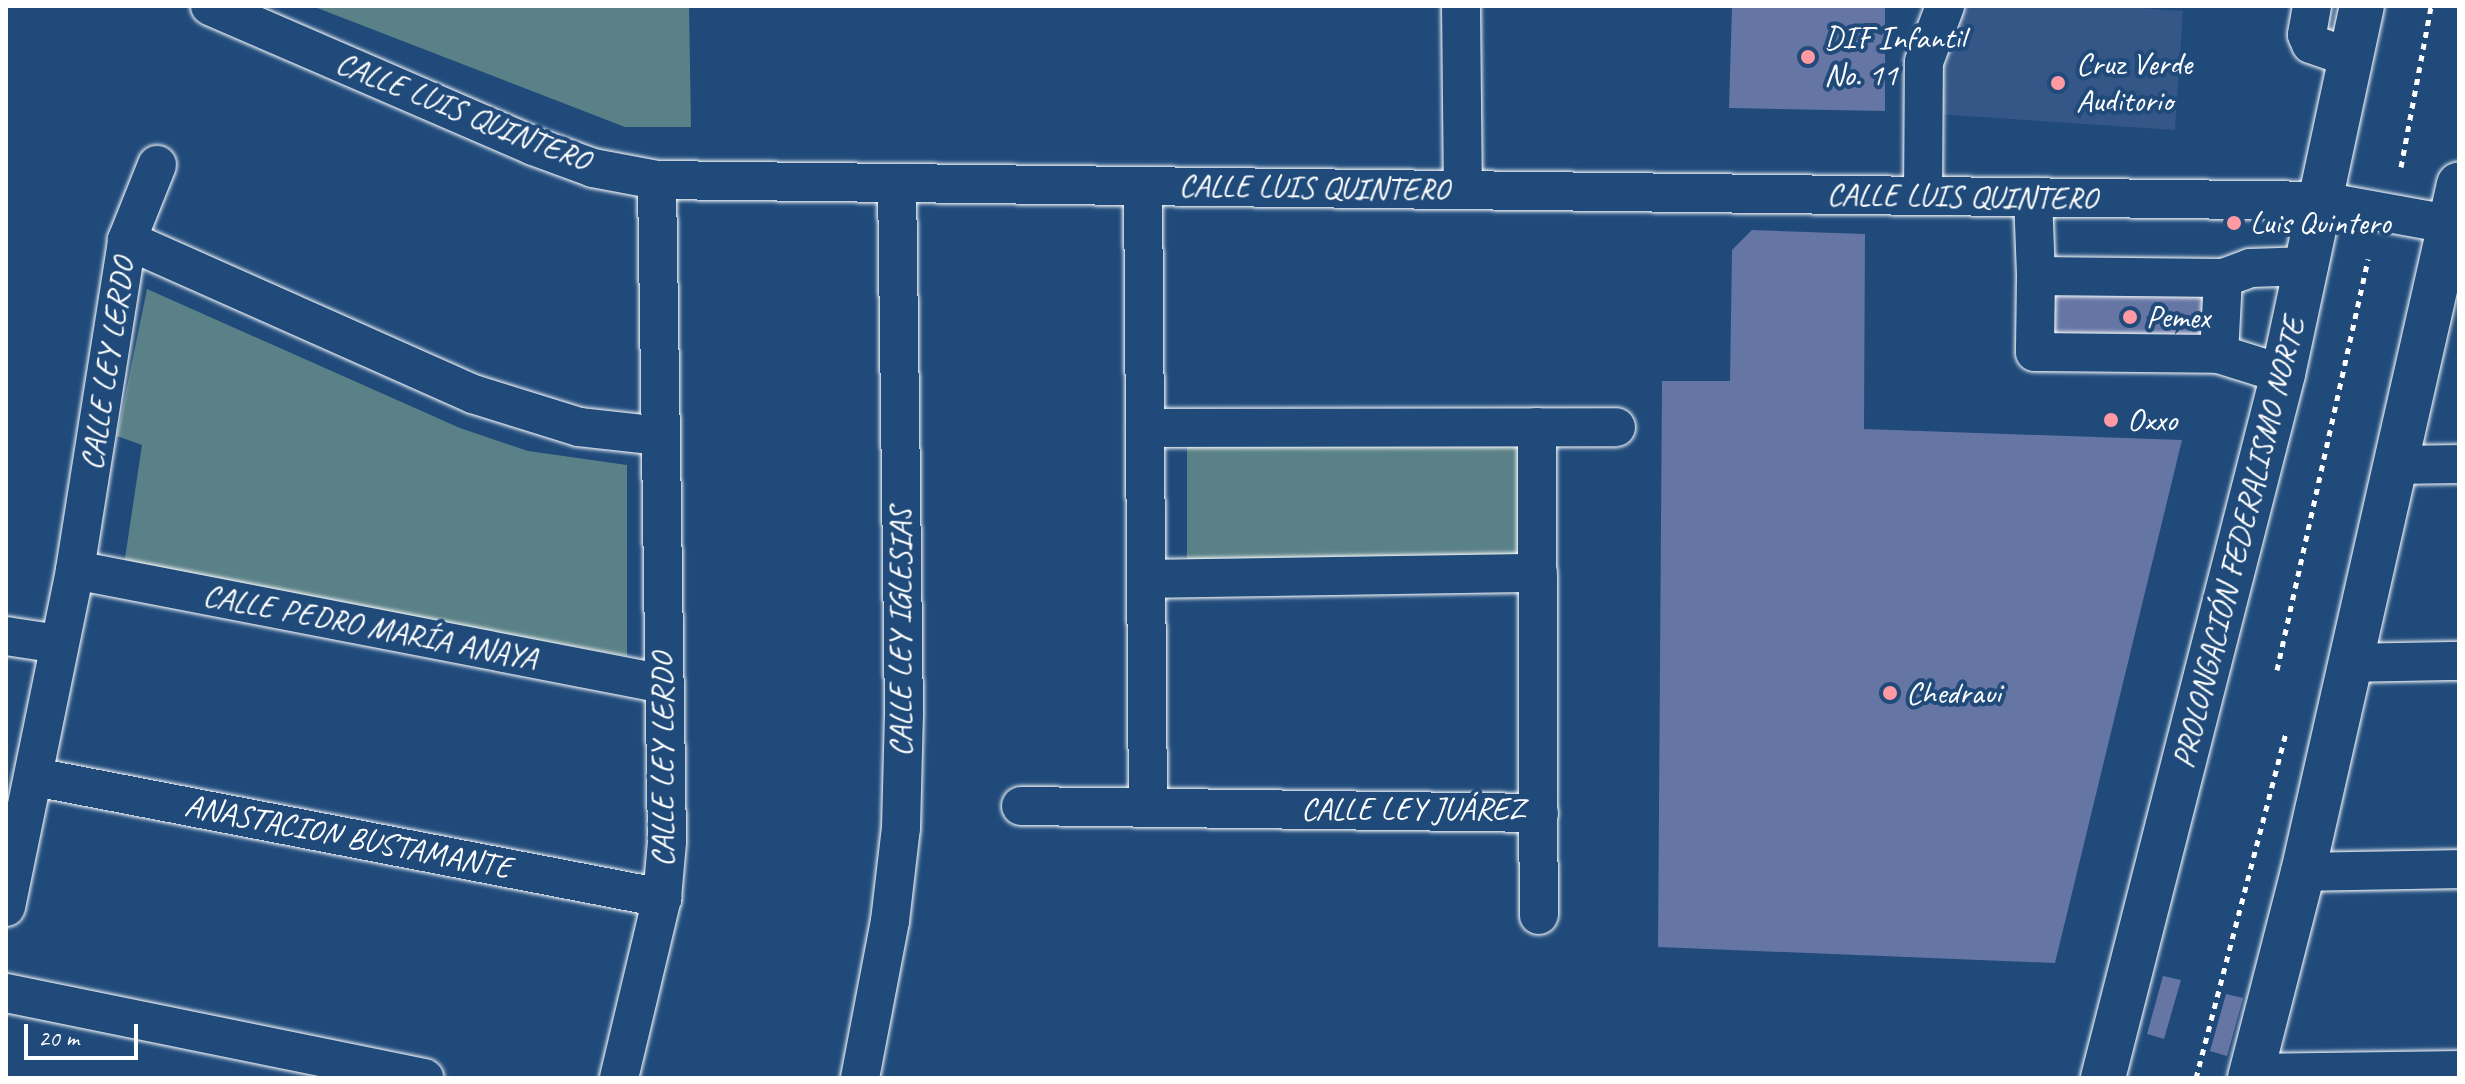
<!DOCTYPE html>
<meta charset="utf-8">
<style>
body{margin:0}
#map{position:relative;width:2465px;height:1084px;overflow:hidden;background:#1f4a7a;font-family:Caveat,sans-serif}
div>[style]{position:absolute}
.built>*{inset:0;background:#345787}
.green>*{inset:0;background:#5a8187}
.building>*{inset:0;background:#6575a4}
.path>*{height:5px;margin-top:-2.5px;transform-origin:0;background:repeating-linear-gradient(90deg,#fff 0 6px,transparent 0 12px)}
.roads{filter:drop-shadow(0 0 2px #fff) drop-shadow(0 0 2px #fff)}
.minor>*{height:38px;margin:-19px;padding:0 19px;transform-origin:19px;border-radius:19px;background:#1f4a7a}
.major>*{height:44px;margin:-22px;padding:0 22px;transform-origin:22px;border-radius:22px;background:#1f4a7a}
.dots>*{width:22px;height:22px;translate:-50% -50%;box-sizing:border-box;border:4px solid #1f4a7a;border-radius:50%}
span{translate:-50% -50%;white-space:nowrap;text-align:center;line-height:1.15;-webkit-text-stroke:8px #1f4a7a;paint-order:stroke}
.poi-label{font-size:32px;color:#fff}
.left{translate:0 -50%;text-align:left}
.street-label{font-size:32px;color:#fff}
.frame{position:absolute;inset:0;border:8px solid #fff;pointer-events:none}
.scale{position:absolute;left:24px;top:1024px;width:114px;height:36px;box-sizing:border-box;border:4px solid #fff;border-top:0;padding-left:10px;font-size:24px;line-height:28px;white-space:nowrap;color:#fff;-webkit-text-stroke:6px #1f4a7a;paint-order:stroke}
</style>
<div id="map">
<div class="built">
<i style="clip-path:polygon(1944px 6px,2111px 6px,2183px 11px,2175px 130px,1936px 114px)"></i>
</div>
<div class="green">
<i style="clip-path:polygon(312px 6px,689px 6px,691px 127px,625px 127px)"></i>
<i style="clip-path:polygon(147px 289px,460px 428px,528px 451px,627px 465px,627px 656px,124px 565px,142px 445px,117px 436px)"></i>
<i style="clip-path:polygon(1519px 440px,1520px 560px,1187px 563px,1187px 442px)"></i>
</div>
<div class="building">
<i style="clip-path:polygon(1732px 6px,1885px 6px,1885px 111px,1729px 108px)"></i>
<i style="clip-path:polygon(1752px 230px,1865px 234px,1864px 429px,2182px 440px,2055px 963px,1658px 947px,1662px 381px,1730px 381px,1732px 250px)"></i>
<i style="clip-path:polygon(2048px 290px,2213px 293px,2212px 346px,2046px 342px)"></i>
<i style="clip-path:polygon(2163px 976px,2181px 980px,2164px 1039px,2147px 1034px)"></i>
<i style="clip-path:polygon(2226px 994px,2243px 998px,2227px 1056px,2210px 1051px)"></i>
</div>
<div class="path">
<i style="left:2401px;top:167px;width:164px;rotate:-79.4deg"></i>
<i style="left:2277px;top:670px;width:421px;rotate:-77.5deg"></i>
<i style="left:2196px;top:1078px;width:358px;rotate:-75.4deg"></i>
</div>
<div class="roads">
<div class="minor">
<i style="left:210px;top:6px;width:352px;rotate:23.4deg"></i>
<i style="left:533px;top:146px;width:64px;rotate:20.1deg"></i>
<i style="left:593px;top:168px;width:65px;rotate:10.6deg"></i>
<i style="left:657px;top:180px;width:1665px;rotate:0.72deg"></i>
<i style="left:2322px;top:201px;width:139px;rotate:10.3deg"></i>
<i style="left:1461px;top:6px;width:184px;rotate:89.4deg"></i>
<i style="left:2312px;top:6px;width:29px;rotate:100deg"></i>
<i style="left:2307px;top:35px;width:10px;rotate:66deg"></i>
<i style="left:2311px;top:44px;width:42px;rotate:19.3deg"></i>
<i style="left:1143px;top:186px;width:621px;rotate:89.54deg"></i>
<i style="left:1923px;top:196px;width:134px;rotate:-89.6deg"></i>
<i style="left:1924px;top:62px;width:60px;rotate:-69.4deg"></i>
<i style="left:2033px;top:197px;width:79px;rotate:87.8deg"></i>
<i style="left:2036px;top:276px;width:187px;rotate:0.6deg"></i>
<i style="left:2223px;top:278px;width:29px;rotate:-20deg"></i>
<i style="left:2250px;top:268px;width:59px;rotate:-1.9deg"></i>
<i style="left:127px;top:240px;width:379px;rotate:24deg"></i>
<i style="left:473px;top:394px;width:111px;rotate:17.3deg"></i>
<i style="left:579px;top:427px;width:82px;rotate:6.3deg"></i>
<i style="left:2036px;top:276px;width:76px;rotate:90.8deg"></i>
<i style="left:2035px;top:352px;width:184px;rotate:0.6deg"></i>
<i style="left:2223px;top:278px;width:76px;rotate:93deg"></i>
<i style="left:2219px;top:354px;width:67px;rotate:17.4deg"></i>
<i style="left:1537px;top:427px;width:488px;rotate:89.8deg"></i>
<i style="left:1145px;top:428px;width:471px;rotate:-0.1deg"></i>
<i style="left:2397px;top:465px;width:62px;rotate:-0.9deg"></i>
<i style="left:75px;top:570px;width:600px;rotate:10.95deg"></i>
<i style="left:1146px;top:579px;width:392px;rotate:-0.9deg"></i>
<i style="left:6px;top:636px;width:53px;rotate:8.7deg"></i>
<i style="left:2351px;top:663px;width:108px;rotate:-1.1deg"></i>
<i style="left:35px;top:777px;width:639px;rotate:10.92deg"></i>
<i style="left:1021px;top:806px;width:518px;rotate:0.77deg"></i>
<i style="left:2303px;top:872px;width:156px;rotate:-1.1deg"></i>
<i style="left:6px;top:907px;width:344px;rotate:-78.4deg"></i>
<i style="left:75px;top:570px;width:334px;rotate:-81deg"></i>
<i style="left:127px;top:240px;width:81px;rotate:-68.2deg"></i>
<i style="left:6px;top:993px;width:427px;rotate:11.5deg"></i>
<i style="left:2251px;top:1073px;width:208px;rotate:-0.8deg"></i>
<i style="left:619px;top:1078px;width:185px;rotate:-76.6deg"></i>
<i style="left:662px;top:898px;width:56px;rotate:-84.9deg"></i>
<i style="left:667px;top:842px;width:662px;rotate:-90.87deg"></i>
<i style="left:860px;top:1078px;width:160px;rotate:-79.2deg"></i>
<i style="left:890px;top:921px;width:94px;rotate:-83.3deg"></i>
<i style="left:901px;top:828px;width:113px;rotate:-88.5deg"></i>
<i style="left:904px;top:715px;width:532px;rotate:-90.75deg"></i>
</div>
<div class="major">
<i style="left:2103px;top:1078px;width:727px;rotate:-75.66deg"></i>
<i style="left:2283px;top:374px;width:376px;rotate:-77.9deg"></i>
<i style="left:2250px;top:1078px;width:213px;rotate:-75.6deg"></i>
<i style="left:2303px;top:872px;width:705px;rotate:-77.22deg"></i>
</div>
</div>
<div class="dots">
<i style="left:1808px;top:57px;background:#ff9aa2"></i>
<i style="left:2058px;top:83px;background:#ff9aa2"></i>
<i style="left:2234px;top:223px;background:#ff9aa2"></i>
<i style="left:2130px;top:317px;background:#ff9aa2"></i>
<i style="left:2111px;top:420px;background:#ff9aa2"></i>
<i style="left:1890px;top:693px;background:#ff9aa2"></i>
</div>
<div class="poi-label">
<span class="left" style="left:1824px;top:57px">DIF Infantil<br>No. 11</span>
<span class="left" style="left:2076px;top:83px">Cruz Verde<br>Auditorio</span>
<span class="left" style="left:2250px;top:223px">Luis Quintero</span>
<span class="left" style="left:2146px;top:317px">Pemex</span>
<span class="left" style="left:2127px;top:420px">Oxxo</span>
<span class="left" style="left:1906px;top:693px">Chedraui</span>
</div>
<div class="street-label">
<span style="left:463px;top:112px;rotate:22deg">CALLE LUIS QUINTERO</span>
<span style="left:1314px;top:188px;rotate:1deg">CALLE LUIS QUINTERO</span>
<span style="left:1962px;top:197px;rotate:1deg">CALLE LUIS QUINTERO</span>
<span style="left:108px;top:364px;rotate:-81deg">CALLE LEY LERDO</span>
<span style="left:2239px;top:543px;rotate:-76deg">PROLONGACIÓN FEDERALISMO NORTE</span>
<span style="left:370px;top:627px;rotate:11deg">CALLE PEDRO MARÍA ANAYA</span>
<span style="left:901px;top:632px;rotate:-90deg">CALLE LEY IGLESIAS</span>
<span style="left:663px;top:760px;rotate:-90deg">CALLE LEY LERDO</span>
<span style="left:1413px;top:809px">CALLE LEY JUÁREZ</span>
<span style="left:348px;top:837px;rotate:11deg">ANASTACION BUSTAMANTE</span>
</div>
<div class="frame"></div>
<div class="scale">20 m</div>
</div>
